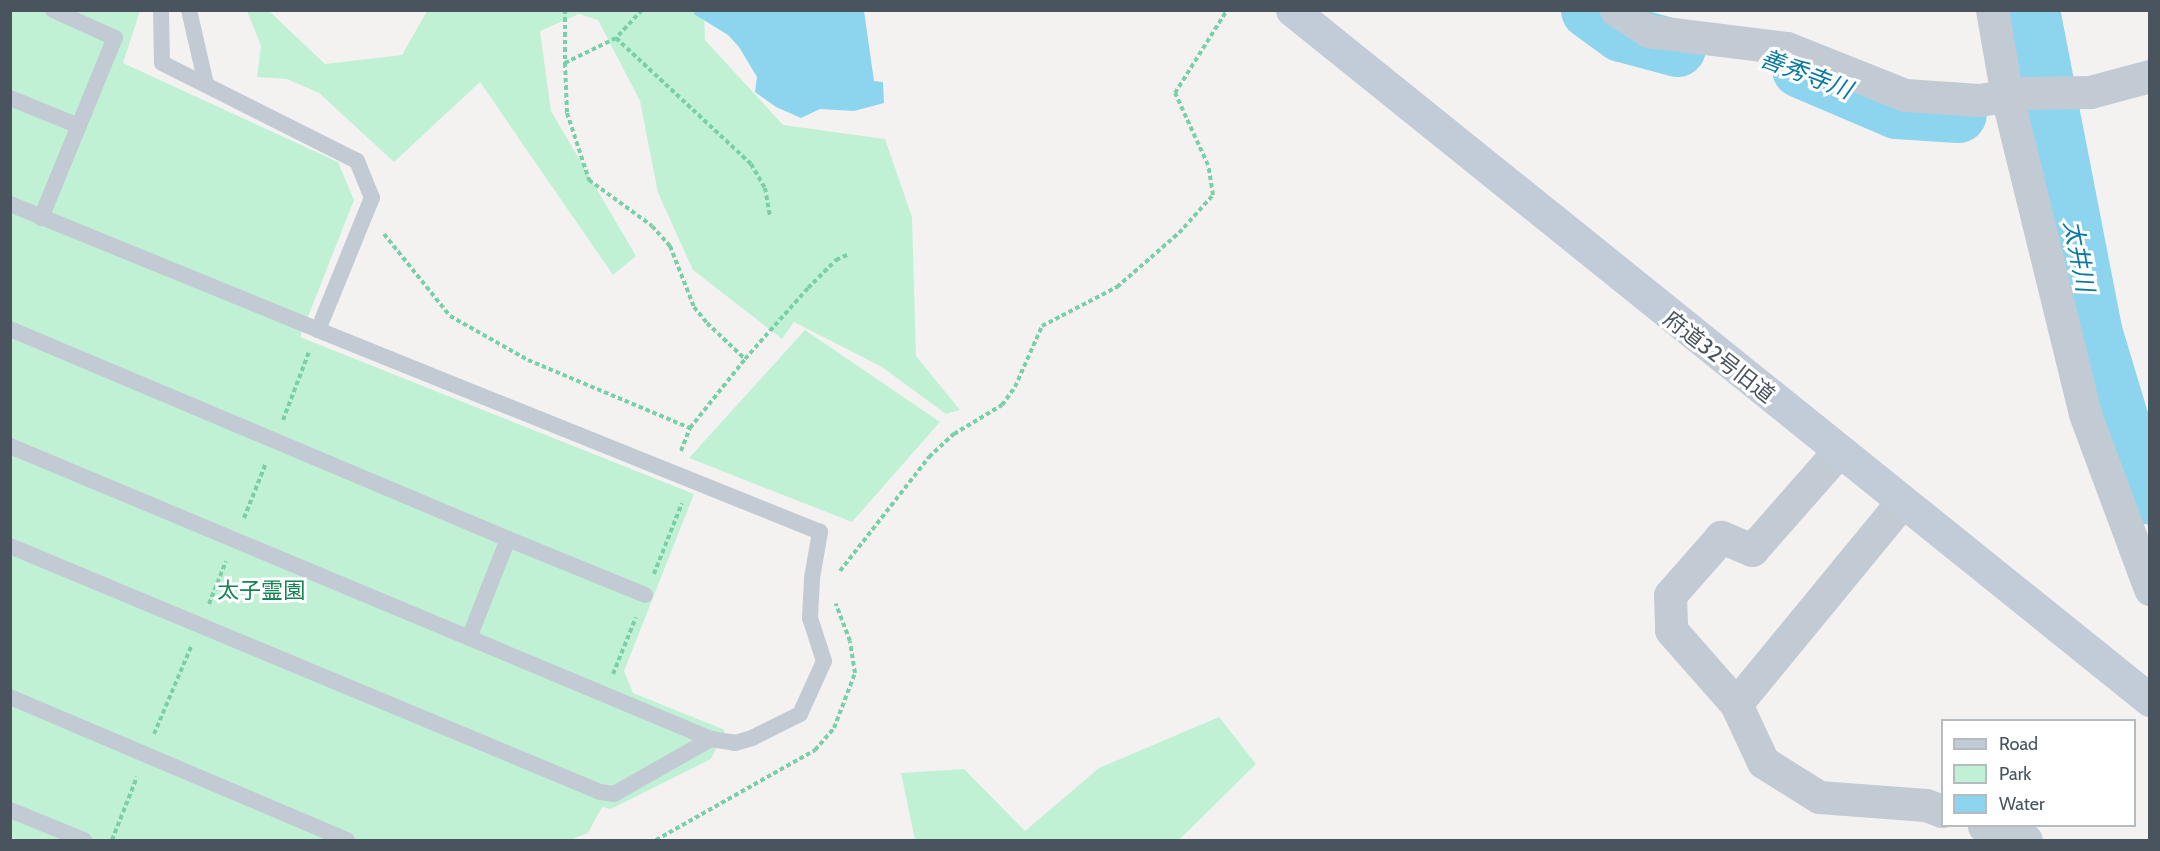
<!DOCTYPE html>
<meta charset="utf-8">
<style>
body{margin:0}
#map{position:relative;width:2160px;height:851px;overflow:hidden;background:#f4f2f1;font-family:Cabin,"Noto Sans JP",sans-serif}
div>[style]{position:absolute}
.green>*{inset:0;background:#c0f1d5}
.water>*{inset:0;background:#8dd5ee}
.river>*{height:57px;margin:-28.5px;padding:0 28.5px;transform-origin:28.5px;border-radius:28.5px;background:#8dd5ee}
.path>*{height:4px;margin-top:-2px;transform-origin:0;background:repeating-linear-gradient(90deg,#78d0a8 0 4.5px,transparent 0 7.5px)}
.lane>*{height:16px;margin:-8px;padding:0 8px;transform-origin:8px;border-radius:8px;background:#c2cbd3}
.street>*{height:33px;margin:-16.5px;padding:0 16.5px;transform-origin:16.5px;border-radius:16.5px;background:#c2cbd3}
.secondary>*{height:33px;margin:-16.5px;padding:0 16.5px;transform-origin:16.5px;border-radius:16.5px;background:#c2ccd8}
span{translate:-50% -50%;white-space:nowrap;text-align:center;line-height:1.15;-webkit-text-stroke:6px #fff;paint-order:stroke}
.street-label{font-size:22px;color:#49545f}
.park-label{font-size:22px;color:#168452}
.water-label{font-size:24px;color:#0b7aa1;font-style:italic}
.frame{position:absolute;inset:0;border:12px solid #49545f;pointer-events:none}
.legend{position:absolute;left:1941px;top:719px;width:195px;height:108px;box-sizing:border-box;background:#fff;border:2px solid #b6bbbf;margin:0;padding:8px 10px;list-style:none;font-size:18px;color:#49545f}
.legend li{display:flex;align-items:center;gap:12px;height:30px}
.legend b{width:30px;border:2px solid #b6bbbf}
</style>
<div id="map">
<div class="green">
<i style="clip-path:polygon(10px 11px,140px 11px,123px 63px,338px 162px,354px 200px,300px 337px,694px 494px,624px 671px,633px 693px,725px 730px,711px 759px,611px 809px,602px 807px,588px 833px,570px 840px,11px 840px)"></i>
<i style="clip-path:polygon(247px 11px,269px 11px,325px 64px,402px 55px,427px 11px,704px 11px,705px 40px,783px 125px,885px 139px,912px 217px,916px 356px,960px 410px,946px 414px,882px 367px,794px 322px,782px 339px,693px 270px,658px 193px,640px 101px,598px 20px,579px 14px,540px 31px,551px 111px,636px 256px,613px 275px,480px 82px,394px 162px,319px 93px,287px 79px,257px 77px,261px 46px)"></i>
<i style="clip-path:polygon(805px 330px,940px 422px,852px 522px,689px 458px)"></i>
<i style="clip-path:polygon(1219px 717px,1256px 764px,1179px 840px,915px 840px,901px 773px,964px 769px,1025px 831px,1099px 768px)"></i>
</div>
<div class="water">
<i style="clip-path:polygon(695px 11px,864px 11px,874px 81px,883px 82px,884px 103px,854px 111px,820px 109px,801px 118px,776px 107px,755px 92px,757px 77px,739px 47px,728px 35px,694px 14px)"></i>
</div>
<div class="river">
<i style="left:1589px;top:10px;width:39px;rotate:36deg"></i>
<i style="left:1621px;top:33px;width:58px;rotate:15deg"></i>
<i style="left:2031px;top:10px;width:326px;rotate:79deg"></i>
<i style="left:2093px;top:330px;width:136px;rotate:73.3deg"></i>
<i style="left:2132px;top:460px;width:40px;rotate:63.4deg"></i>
<i style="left:1800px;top:69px;width:104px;rotate:23.1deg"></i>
<i style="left:1896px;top:110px;width:62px;rotate:3.7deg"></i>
</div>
<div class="path">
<i style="left:565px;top:10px;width:53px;rotate:90deg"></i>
<i style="left:642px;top:10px;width:38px;rotate:133deg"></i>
<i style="left:616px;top:38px;width:57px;rotate:153.9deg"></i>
<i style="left:565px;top:63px;width:50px;rotate:87.7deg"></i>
<i style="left:567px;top:113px;width:71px;rotate:71.8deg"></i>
<i style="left:589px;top:180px;width:78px;rotate:36.1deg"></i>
<i style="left:652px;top:226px;width:27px;rotate:48deg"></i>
<i style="left:670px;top:246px;width:66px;rotate:68.5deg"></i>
<i style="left:694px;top:307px;width:21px;rotate:51deg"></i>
<i style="left:707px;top:323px;width:52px;rotate:43.5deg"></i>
<i style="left:745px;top:359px;width:95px;rotate:-48.4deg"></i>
<i style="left:808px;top:288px;width:40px;rotate:-45deg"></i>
<i style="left:836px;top:260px;width:14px;rotate:-25deg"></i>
<i style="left:616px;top:38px;width:185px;rotate:43deg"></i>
<i style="left:751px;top:164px;width:28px;rotate:60deg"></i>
<i style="left:765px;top:188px;width:29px;rotate:80deg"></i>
<i style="left:384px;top:234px;width:105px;rotate:51.2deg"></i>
<i style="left:450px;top:316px;width:90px;rotate:29.4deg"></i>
<i style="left:528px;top:360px;width:176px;rotate:22.8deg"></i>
<i style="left:283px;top:420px;width:73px;rotate:-69.1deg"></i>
<i style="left:681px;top:451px;width:25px;rotate:-69deg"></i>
<i style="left:690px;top:428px;width:88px;rotate:-51.4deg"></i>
<i style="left:244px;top:518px;width:59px;rotate:-68.2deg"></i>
<i style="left:840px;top:571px;width:145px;rotate:-52deg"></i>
<i style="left:929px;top:457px;width:34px;rotate:-43deg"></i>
<i style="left:954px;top:434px;width:56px;rotate:-31.1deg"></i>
<i style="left:1002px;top:405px;width:22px;rotate:-54deg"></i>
<i style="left:1015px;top:387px;width:67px;rotate:-66.1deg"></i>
<i style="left:1042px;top:326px;width:85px;rotate:-27.5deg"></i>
<i style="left:1117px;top:287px;width:82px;rotate:-41.1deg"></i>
<i style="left:1179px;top:233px;width:51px;rotate:-48.2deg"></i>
<i style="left:1213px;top:195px;width:30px;rotate:-99deg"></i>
<i style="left:1208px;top:165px;width:79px;rotate:-114.6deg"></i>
<i style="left:1175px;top:93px;width:98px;rotate:-57.9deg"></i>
<i style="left:654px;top:574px;width:76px;rotate:-68.5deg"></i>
<i style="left:209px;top:604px;width:46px;rotate:-68.4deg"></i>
<i style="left:613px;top:674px;width:61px;rotate:-68deg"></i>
<i style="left:154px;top:734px;width:95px;rotate:-67deg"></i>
<i style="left:112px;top:840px;width:68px;rotate:-68.4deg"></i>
<i style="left:656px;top:840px;width:183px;rotate:-29.5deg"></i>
<i style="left:815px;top:750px;width:29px;rotate:-49deg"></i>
<i style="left:834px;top:728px;width:59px;rotate:-69.1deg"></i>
<i style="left:855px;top:673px;width:32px;rotate:-99deg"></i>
<i style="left:850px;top:641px;width:40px;rotate:-111deg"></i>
</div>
<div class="lane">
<i style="left:189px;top:10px;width:76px;rotate:77.1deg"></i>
<i style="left:10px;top:98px;width:74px;rotate:22.1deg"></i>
<i style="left:10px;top:204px;width:333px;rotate:22.2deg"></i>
<i style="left:318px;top:330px;width:143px;rotate:-67.8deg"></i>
<i style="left:372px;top:198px;width:40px;rotate:-112deg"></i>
<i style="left:357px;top:161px;width:218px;rotate:-153.3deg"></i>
<i style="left:162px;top:63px;width:53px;rotate:-91.1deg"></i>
<i style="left:41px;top:218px;width:195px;rotate:-67.7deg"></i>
<i style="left:115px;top:38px;width:68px;rotate:-155.7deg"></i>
<i style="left:10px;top:329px;width:540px;rotate:22.86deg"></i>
<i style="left:508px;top:539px;width:106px;rotate:111.5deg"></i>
<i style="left:10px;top:446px;width:760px;rotate:22.68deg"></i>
<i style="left:711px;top:739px;width:24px;rotate:9deg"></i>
<i style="left:735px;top:743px;width:18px;rotate:-16deg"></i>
<i style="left:752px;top:738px;width:54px;rotate:-26.6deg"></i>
<i style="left:800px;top:714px;width:58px;rotate:-65.6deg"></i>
<i style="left:824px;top:661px;width:45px;rotate:-108deg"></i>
<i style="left:810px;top:618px;width:40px;rotate:-87.1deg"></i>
<i style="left:812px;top:578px;width:47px;rotate:-80.1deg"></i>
<i style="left:820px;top:532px;width:541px;rotate:-158.08deg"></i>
<i style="left:508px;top:539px;width:148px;rotate:22.2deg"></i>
<i style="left:10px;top:546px;width:639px;rotate:22.63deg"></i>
<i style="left:600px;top:792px;width:14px;rotate:8deg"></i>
<i style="left:614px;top:794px;width:112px;rotate:-29.6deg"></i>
<i style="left:10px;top:697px;width:366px;rotate:23deg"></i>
<i style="left:10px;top:810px;width:80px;rotate:22.1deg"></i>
</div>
<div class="street">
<i style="left:1616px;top:10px;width:38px;rotate:33deg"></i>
<i style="left:1648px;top:31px;width:140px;rotate:7deg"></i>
<i style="left:1787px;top:48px;width:127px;rotate:21.7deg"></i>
<i style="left:1905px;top:95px;width:74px;rotate:3.9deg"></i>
<i style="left:1979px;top:100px;width:44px;rotate:-9.2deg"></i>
<i style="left:2022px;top:93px;width:68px;rotate:-0.8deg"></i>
<i style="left:2090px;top:92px;width:62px;rotate:-14.9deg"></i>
<i style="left:1992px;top:10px;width:87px;rotate:80.1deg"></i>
<i style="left:2007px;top:96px;width:327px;rotate:76.2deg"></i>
<i style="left:2085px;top:414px;width:187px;rotate:69.6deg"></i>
<i style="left:1838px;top:452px;width:130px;rotate:131.3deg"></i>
<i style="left:1752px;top:550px;width:34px;rotate:-157deg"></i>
<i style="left:1721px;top:537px;width:77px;rotate:131.3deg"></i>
<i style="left:1670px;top:595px;width:35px;rotate:88deg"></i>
<i style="left:1671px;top:630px;width:98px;rotate:48.7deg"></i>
<i style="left:1736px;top:704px;width:64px;rotate:65deg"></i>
<i style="left:1763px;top:762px;width:66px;rotate:32deg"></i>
<i style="left:1819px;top:797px;width:107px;rotate:4.3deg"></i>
<i style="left:1926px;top:805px;width:17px;rotate:21deg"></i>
<i style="left:1736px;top:704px;width:261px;rotate:-50.6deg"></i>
<i style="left:1984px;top:826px;width:44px;rotate:18.4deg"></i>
</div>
<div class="secondary">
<i style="left:1292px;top:10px;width:1101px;rotate:38.81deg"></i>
</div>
<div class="street-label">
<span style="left:1719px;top:357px;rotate:38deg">府道32号旧道</span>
</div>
<div class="park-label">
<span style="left:261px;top:591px">太子霊園</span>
</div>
<div class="water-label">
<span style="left:1806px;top:74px;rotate:21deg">善秀寺川</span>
<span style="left:2079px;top:256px;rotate:79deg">太井川</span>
</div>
<div class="frame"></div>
<ul class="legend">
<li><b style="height:8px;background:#c2ccd8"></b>Road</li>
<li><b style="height:16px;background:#c0f1d5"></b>Park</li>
<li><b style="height:16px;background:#8dd5ee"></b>Water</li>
</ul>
</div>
